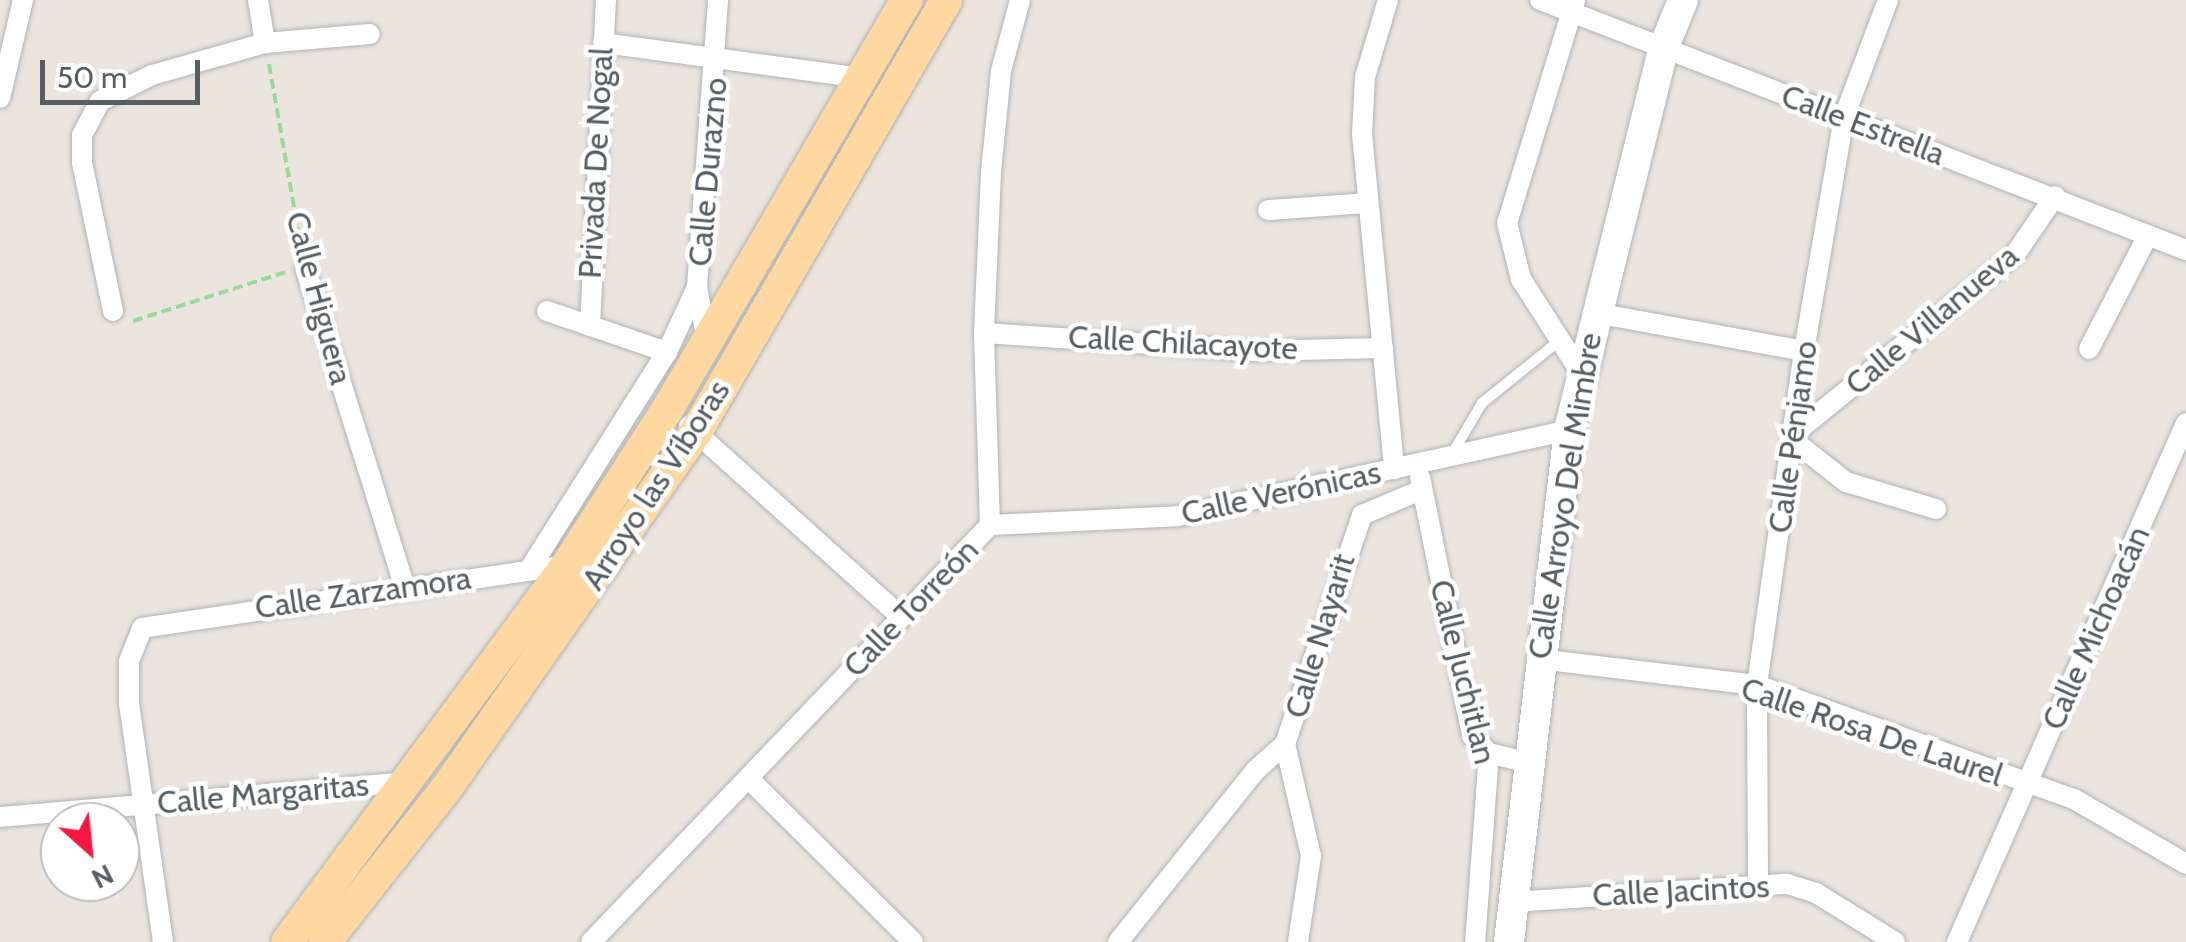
<!DOCTYPE html>
<meta charset="utf-8">
<style>
body{margin:0}
#map{position:relative;width:2186px;height:942px;overflow:hidden;background:#ece5dd;font-family:Cabin,sans-serif}
div>[style]{position:absolute}
.path>*{height:4px;margin-top:-2px;transform-origin:0;background:repeating-linear-gradient(90deg,#98da99 0 10px,transparent 0 15px)}
.roads{filter:drop-shadow(0 0 2px #afb4b8) drop-shadow(0 0 2px #afb4b8)}
.lane>*{height:10px;margin:-5px;padding:0 5px;transform-origin:5px;border-radius:5px;background:#fff}
.street>*{height:20px;margin:-10px;padding:0 10px;transform-origin:10px;border-radius:10px;background:#fff}
.secondary>*{height:30px;margin:-15px;padding:0 15px;transform-origin:15px;border-radius:15px;background:#fff}
.primary>*{height:32px;margin:-16px;padding:0 16px;transform-origin:16px;border-radius:16px;background:#ffd7a0}
span{translate:-50% -50%;white-space:nowrap;text-align:center;line-height:1.15;-webkit-text-stroke:9px #fff;paint-order:stroke}
.street-label{font-size:32px;color:#575e61}
.north{position:absolute;left:40px;top:802px;width:100px;height:100px;box-sizing:border-box;background:#fff;border:2px solid #bcbfc0;border-radius:50%;rotate:153deg;font-size:28px;font-weight:700;line-height:40px;text-align:center;color:#575e61}
.north::after{content:'';display:block;margin:auto;width:35px;height:45px;background:#f9163f;clip-path:polygon(50% 0,100% 100%,50% 72%,0 100%)}
.scale{position:absolute;left:40px;top:60px;width:160px;height:45px;box-sizing:border-box;border:5px solid #575e61;border-top:0;padding-left:12px;font-size:30px;line-height:35px;white-space:nowrap;color:#575e61;-webkit-text-stroke:8px #fff;paint-order:stroke}
</style>
<div id="map">
<div class="path">
<i style="left:269px;top:64px;width:186px;rotate:80.1deg"></i>
<i style="left:133px;top:321px;width:161px;rotate:-17.8deg"></i>
</div>
<div class="roads">
<div class="lane">
<i style="left:1452px;top:454px;width:59px;rotate:-59.5deg"></i>
<i style="left:1482px;top:403px;width:99px;rotate:-38.8deg"></i>
</div>
<div class="street">
<i style="left:258px;top:0;width:44px;rotate:80.8deg"></i>
<i style="left:1388px;top:0;width:80px;rotate:106.6deg"></i>
<i style="left:1365px;top:77px;width:57px;rotate:93deg"></i>
<i style="left:1362px;top:134px;width:337px;rotate:84.5deg"></i>
<i style="left:1540px;top:0;width:693px;rotate:21.16deg"></i>
<i style="left:1575px;top:1px;width:232px;rotate:107deg"></i>
<i style="left:1507px;top:223px;width:58px;rotate:76deg"></i>
<i style="left:1521px;top:279px;width:112px;rotate:57.4deg"></i>
<i style="left:603px;top:43px;width:260px;rotate:7.7deg"></i>
<i style="left:0;top:98px;width:101px;rotate:-76.8deg"></i>
<i style="left:1268px;top:210px;width:99px;rotate:-4deg"></i>
<i style="left:305px;top:267px;width:337px;rotate:72.7deg"></i>
<i style="left:113px;top:311px;width:152px;rotate:-101.8deg"></i>
<i style="left:82px;top:162px;width:27px;rotate:-90deg"></i>
<i style="left:82px;top:135px;width:38px;rotate:-62deg"></i>
<i style="left:100px;top:101px;width:58px;rotate:-26.6deg"></i>
<i style="left:152px;top:75px;width:117px;rotate:-15.8deg"></i>
<i style="left:265px;top:43px;width:105px;rotate:-4.9deg"></i>
<i style="left:547px;top:311px;width:127px;rotate:18.9deg"></i>
<i style="left:1595px;top:313px;width:212px;rotate:10.3deg"></i>
<i style="left:590px;top:326px;width:326px;rotate:-87.2deg"></i>
<i style="left:984px;top:333px;width:269px;rotate:3.8deg"></i>
<i style="left:1252px;top:351px;width:131px;rotate:-1.3deg"></i>
<i style="left:707px;top:341px;width:55px;rotate:-100.5deg"></i>
<i style="left:697px;top:287px;width:288px;rotate:-85.8deg"></i>
<i style="left:2089px;top:349px;width:128px;rotate:-62.6deg"></i>
<i style="left:689px;top:426px;width:285px;rotate:42deg"></i>
<i style="left:1796px;top:432px;width:284px;rotate:-39.1deg"></i>
<i style="left:2016px;top:253px;width:69px;rotate:-55.6deg"></i>
<i style="left:1794px;top:441px;width:66px;rotate:38.3deg"></i>
<i style="left:1846px;top:482px;width:94px;rotate:16.7deg"></i>
<i style="left:1420px;top:477px;width:264px;rotate:78.6deg"></i>
<i style="left:1472px;top:736px;width:24px;rotate:45deg"></i>
<i style="left:1489px;top:753px;width:190px;rotate:94.2deg"></i>
<i style="left:990px;top:525px;width:188px;rotate:-2.7deg"></i>
<i style="left:1178px;top:516px;width:400px;rotate:-12.4deg"></i>
<i style="left:531px;top:567px;width:254px;rotate:-57.7deg"></i>
<i style="left:667px;top:352px;width:72px;rotate:-65.2deg"></i>
<i style="left:1539px;top:659px;width:220px;rotate:6.8deg"></i>
<i style="left:1757px;top:685px;width:337px;rotate:19.8deg"></i>
<i style="left:2074px;top:799px;width:129px;rotate:30.1deg"></i>
<i style="left:1285px;top:744px;width:115px;rotate:76.9deg"></i>
<i style="left:1311px;top:856px;width:87px;rotate:98.6deg"></i>
<i style="left:1489px;top:753px;width:38px;rotate:14deg"></i>
<i style="left:749px;top:779px;width:231px;rotate:44.8deg"></i>
<i style="left:0;top:817px;width:409px;rotate:-4.9deg"></i>
<i style="left:1758px;top:883px;width:198px;rotate:-90.3deg"></i>
<i style="left:1757px;top:685px;width:337px;rotate:-82deg"></i>
<i style="left:1804px;top:351px;width:237px;rotate:-80.3deg"></i>
<i style="left:1844px;top:117px;width:125px;rotate:-69.4deg"></i>
<i style="left:1513px;top:902px;width:275px;rotate:-3.8deg"></i>
<i style="left:1787px;top:884px;width:30px;rotate:17deg"></i>
<i style="left:1816px;top:893px;width:93px;rotate:31.8deg"></i>
<i style="left:163px;top:942px;width:240px;rotate:-98.1deg"></i>
<i style="left:129px;top:704px;width:43px;rotate:-90deg"></i>
<i style="left:129px;top:661px;width:35px;rotate:-68deg"></i>
<i style="left:142px;top:628px;width:430px;rotate:-8.4deg"></i>
<i style="left:591px;top:942px;width:577px;rotate:-46.26deg"></i>
<i style="left:990px;top:525px;width:192px;rotate:-91.8deg"></i>
<i style="left:984px;top:333px;width:161px;rotate:-87.5deg"></i>
<i style="left:991px;top:172px;width:101px;rotate:-84.3deg"></i>
<i style="left:1001px;top:71px;width:73px;rotate:-75deg"></i>
<i style="left:1118px;top:942px;width:221px;rotate:-51.3deg"></i>
<i style="left:1256px;top:770px;width:39px;rotate:-42deg"></i>
<i style="left:1285px;top:744px;width:242px;rotate:-71.4deg"></i>
<i style="left:1362px;top:515px;width:64px;rotate:-23deg"></i>
<i style="left:1957px;top:942px;width:567px;rotate:-66.19deg"></i>
</div>
<div class="secondary">
<i style="left:1509px;top:942px;width:516px;rotate:-83.32deg"></i>
<i style="left:1569px;top:430px;width:392px;rotate:-76.1deg"></i>
<i style="left:1663px;top:49px;width:53px;rotate:-67.8deg"></i>
</div>
<div class="primary">
<i style="left:287px;top:942px;width:470px;rotate:-53.4deg"></i>
<i style="left:567px;top:565px;width:184px;rotate:-57.2deg"></i>
<i style="left:667px;top:410px;width:475px;rotate:-59.7deg"></i>
<i style="left:325px;top:942px;width:195px;rotate:-51.7deg"></i>
<i style="left:446px;top:789px;width:436px;rotate:-55deg"></i>
<i style="left:696px;top:432px;width:499px;rotate:-59.9deg"></i>
</div>
</div>
<div class="street-label">
<span style="left:1863px;top:125px;rotate:21deg">Calle Estrella</span>
<span style="left:596px;top:163px;rotate:-87deg">Privada De Nogal</span>
<span style="left:708px;top:172px;rotate:-85deg">Calle Durazno</span>
<span style="left:319px;top:298px;rotate:75deg">Calle Higuera</span>
<span style="left:1932px;top:320px;rotate:-40deg">Calle Villanueva</span>
<span style="left:1183px;top:343px;rotate:3deg">Calle Chilacayote</span>
<span style="left:1793px;top:437px;rotate:-82deg">Calle Pénjamo</span>
<span style="left:656px;top:485px;rotate:-57deg">Arroyo las Víboras</span>
<span style="left:1281px;top:493px;rotate:-12deg">Calle Verónicas</span>
<span style="left:1565px;top:496px;rotate:-81deg">Calle Arroyo Del Mimbre</span>
<span style="left:363px;top:593px;rotate:-8deg">Calle Zarzamora</span>
<span style="left:911px;top:608px;rotate:-46deg">Calle Torreón</span>
<span style="left:2096px;top:628px;rotate:-66deg">Calle Michoacán</span>
<span style="left:1320px;top:636px;rotate:-73deg">Calle Nayarit</span>
<span style="left:1463px;top:672px;rotate:76deg">Calle Juchitlan</span>
<span style="left:1872px;top:732px;rotate:19deg">Calle Rosa De Laurel</span>
<span style="left:263px;top:794px;rotate:-5deg">Calle Margaritas</span>
<span style="left:1681px;top:891px;rotate:-3deg">Calle Jacintos</span>
</div>
<div class="north">N</div>
<div class="scale">50 m</div>
</div>
